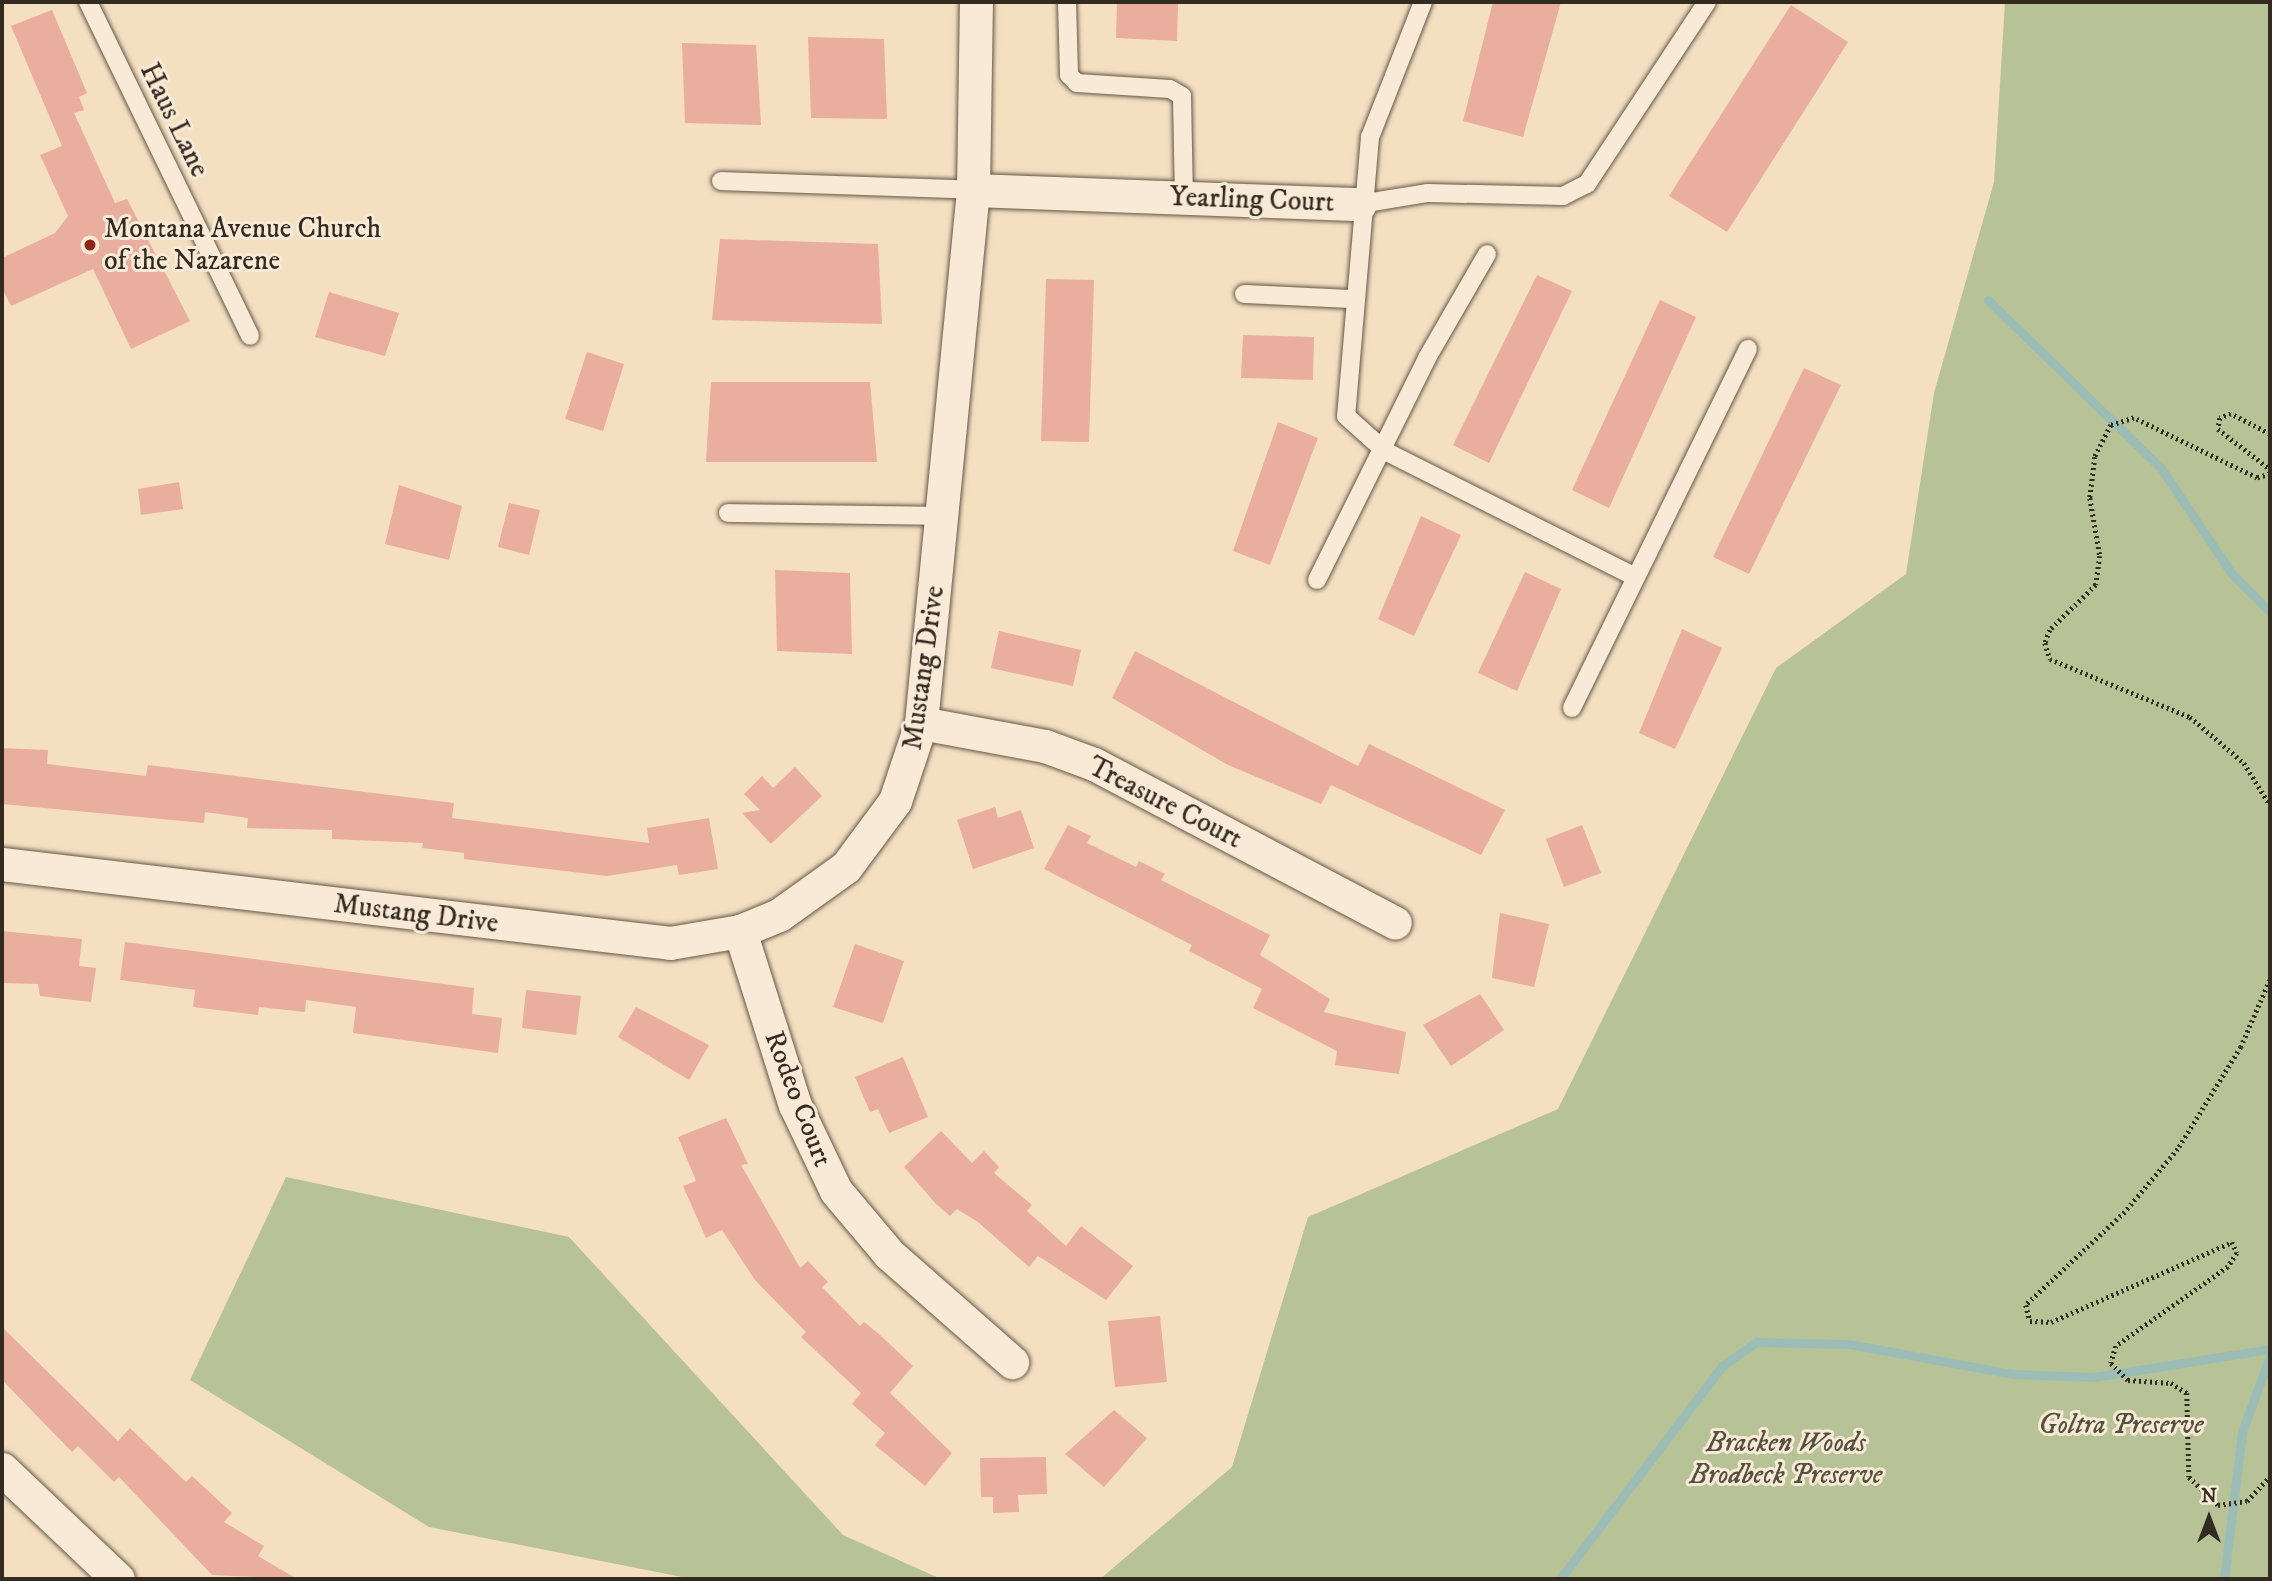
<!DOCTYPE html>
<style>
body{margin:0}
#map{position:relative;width:2272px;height:1581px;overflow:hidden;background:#f4dfc1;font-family:"IM FELL DW Pica",serif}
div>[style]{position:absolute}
.green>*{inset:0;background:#b7c396}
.stream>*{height:9px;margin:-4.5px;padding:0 4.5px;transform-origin:4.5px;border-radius:4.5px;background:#9cbcb6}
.building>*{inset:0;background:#e9ae9e}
.path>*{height:4.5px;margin-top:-2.25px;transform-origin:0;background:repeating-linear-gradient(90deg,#332b20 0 2px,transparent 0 5.5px)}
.roads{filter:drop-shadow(0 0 2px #635848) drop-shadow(0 0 2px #635848)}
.lane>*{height:18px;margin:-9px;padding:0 9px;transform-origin:9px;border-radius:9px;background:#f8ead7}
.street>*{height:33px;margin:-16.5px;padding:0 16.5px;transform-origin:16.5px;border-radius:16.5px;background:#f8ead7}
.dots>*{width:19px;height:19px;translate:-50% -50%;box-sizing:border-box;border:4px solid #f8ead7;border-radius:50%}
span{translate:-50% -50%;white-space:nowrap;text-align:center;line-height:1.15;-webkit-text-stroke:6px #f8ead7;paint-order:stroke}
.street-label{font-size:28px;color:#332b20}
.poi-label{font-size:28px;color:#332b20}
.left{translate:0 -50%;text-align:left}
.park-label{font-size:28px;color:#54513e;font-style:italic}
.frame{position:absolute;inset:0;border:4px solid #332b20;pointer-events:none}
.north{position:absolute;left:2174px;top:1483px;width:70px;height:70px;-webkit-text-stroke:5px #f8ead7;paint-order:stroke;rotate:0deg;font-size:19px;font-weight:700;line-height:28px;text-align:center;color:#332b20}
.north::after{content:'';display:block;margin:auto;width:24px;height:32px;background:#332b20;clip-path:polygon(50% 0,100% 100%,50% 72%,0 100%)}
</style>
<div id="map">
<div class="green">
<i style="clip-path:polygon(2005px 2px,2270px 2px,2270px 1579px,1100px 1579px,1232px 1467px,1308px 1217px,1558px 1109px,1776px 668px,1906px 574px,1934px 393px,1994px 182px)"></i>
<i style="clip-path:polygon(286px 1177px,569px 1237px,843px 1535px,941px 1579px,692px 1579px,429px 1527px,190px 1380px)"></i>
</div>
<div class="stream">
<i style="left:1988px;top:300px;width:241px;rotate:44.2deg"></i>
<i style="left:2161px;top:468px;width:128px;rotate:56.2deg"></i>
<i style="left:2232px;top:574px;width:54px;rotate:45deg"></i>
<i style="left:1560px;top:1579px;width:268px;rotate:-52.7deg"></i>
<i style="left:1722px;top:1366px;width:42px;rotate:-35.2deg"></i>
<i style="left:1756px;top:1342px;width:93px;rotate:1.2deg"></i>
<i style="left:1849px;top:1344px;width:167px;rotate:10.4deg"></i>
<i style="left:2013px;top:1374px;width:81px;rotate:2.1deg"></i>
<i style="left:2094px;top:1377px;width:178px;rotate:-9deg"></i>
<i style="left:2224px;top:1579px;width:148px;rotate:-83deg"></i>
<i style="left:2242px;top:1432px;width:81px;rotate:-69.8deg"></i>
</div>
<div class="building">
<i style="clip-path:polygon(1117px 2px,1178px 2px,1177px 41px,1116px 38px)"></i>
<i style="clip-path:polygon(1493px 2px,1561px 2px,1523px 137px,1463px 121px)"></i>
<i style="clip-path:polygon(1791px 5px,1848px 42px,1727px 232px,1669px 196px)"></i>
<i style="clip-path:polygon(52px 10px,87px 93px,79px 97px,84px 110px,74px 113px,115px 203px,127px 199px,190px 321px,131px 349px,93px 269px,11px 306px,2px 288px,2px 258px,55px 233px,68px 216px,40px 155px,62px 146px,11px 26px)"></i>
<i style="clip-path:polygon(808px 37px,884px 39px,887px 119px,811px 118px)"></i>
<i style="clip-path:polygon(682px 43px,756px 45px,761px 125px,685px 123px)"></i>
<i style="clip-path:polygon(720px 239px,878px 244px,882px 324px,712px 320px)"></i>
<i style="clip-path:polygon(1537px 275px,1572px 291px,1489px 463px,1453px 445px)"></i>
<i style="clip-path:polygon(1046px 279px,1094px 280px,1089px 442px,1041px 441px)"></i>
<i style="clip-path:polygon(329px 292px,399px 313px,385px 356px,315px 337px)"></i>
<i style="clip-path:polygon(1660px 300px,1696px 317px,1609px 508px,1572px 490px)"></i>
<i style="clip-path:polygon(1243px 335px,1314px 337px,1313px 380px,1241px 378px)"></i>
<i style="clip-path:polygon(587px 352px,624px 364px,603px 431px,565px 419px)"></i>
<i style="clip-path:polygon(1804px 368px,1841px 385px,1749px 574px,1713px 557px)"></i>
<i style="clip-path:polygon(711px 382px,870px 382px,877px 462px,706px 462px)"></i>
<i style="clip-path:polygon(1278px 422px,1318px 438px,1270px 565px,1233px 551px)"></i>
<i style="clip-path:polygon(179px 482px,183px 509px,141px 515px,138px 489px)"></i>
<i style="clip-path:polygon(399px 485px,462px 506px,449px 560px,385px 544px)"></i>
<i style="clip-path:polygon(509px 503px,540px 510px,529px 555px,498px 547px)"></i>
<i style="clip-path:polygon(1421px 516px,1461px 535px,1414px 636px,1378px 619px)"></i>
<i style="clip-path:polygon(775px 570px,850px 573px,852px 654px,777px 651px)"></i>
<i style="clip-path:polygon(1525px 572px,1561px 589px,1517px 691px,1478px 673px)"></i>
<i style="clip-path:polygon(1682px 629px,1722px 648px,1675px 749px,1639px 733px)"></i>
<i style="clip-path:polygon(999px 631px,1081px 650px,1073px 686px,991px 668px)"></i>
<i style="clip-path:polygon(1135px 651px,1358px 766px,1369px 744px,1505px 810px,1481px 855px,1331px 785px,1321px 804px,1228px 765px,1112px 698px)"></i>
<i style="clip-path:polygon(2px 748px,48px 750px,47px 764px,146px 776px,148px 765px,454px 803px,452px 818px,649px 843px,647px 828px,709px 818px,718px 869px,679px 875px,677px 865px,607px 876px,464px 859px,464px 853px,422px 848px,423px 843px,332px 839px,332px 830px,247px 828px,248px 818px,205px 812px,204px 823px,2px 804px)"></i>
<i style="clip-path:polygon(795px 767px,822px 796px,771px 844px,742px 813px,760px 810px,744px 794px,762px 776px,773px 788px)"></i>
<i style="clip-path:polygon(995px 807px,998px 818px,1021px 810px,1034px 848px,973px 869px,957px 820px)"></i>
<i style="clip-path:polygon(1068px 825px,1091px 836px,1087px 843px,1136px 867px,1139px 861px,1165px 874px,1161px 880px,1270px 935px,1260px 955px,1330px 999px,1324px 1012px,1406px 1032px,1399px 1074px,1335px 1065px,1337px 1051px,1253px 1008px,1262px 989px,1189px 951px,1192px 945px,1044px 869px)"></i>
<i style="clip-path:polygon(1582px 825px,1601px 873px,1564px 887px,1546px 839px)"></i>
<i style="clip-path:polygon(1500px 913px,1549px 924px,1534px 987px,1492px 978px)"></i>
<i style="clip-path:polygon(2px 931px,82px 939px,79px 966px,96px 968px,91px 1002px,40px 996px,38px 984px,2px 983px)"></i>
<i style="clip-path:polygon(125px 942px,474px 988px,472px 1014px,502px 1018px,498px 1053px,353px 1033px,356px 1007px,306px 1000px,305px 1012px,259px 1007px,258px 1015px,193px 1007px,195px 990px,120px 980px)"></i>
<i style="clip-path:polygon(855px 944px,904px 961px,883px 1023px,833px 1007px)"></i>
<i style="clip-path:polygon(526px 990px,581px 996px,576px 1035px,522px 1028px)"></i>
<i style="clip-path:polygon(1480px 994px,1504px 1030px,1451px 1066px,1423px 1025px)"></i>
<i style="clip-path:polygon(636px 1007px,709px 1045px,689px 1080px,618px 1037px)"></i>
<i style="clip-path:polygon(903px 1057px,928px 1117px,889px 1133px,878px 1109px,870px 1112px,855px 1077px)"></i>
<i style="clip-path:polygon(726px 1118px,748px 1164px,741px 1165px,800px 1268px,808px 1261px,828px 1282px,822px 1287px,860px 1326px,864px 1322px,880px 1335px,913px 1366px,890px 1393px,952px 1453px,925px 1486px,875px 1445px,885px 1433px,852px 1404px,861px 1393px,801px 1337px,806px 1332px,755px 1280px,722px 1230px,706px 1238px,683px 1186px,696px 1181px,678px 1137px)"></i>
<i style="clip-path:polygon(941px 1131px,972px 1163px,984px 1151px,999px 1167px,994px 1173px,1032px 1205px,1027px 1211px,1066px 1246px,1081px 1226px,1133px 1266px,1106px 1300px,1038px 1256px,1029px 1267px,978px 1222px,957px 1209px,950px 1216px,936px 1204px,904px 1167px)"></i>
<i style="clip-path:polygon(1160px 1316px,1167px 1382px,1115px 1387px,1108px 1321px)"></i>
<i style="clip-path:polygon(2px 1327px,118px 1441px,130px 1428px,186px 1482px,192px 1476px,232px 1513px,224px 1522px,264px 1546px,258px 1556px,297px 1579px,212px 1575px,119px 1477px,114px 1482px,78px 1446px,72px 1452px,2px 1380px)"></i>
<i style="clip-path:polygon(1114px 1410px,1147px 1438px,1104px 1487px,1065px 1454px)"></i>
<i style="clip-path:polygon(1046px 1457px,1047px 1494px,1018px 1495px,1019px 1512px,993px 1513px,993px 1497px,981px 1497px,980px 1458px)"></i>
</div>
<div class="path">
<i style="left:2270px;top:434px;width:44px;rotate:-152.9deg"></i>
<i style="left:2231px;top:414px;width:12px;rotate:160deg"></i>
<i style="left:2220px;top:418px;width:11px;rotate:100deg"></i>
<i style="left:2218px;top:429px;width:66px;rotate:37.6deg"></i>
<i style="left:2270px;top:474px;width:14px;rotate:163deg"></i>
<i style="left:2257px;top:478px;width:137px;rotate:-154deg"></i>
<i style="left:2134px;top:418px;width:24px;rotate:163deg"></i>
<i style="left:2111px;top:425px;width:36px;rotate:117deg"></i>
<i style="left:2095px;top:457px;width:41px;rotate:97deg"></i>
<i style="left:2090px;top:498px;width:59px;rotate:80.2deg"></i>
<i style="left:2100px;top:556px;width:29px;rotate:98deg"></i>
<i style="left:2096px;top:585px;width:64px;rotate:135.6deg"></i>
<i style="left:2050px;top:630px;width:14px;rotate:111deg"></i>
<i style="left:2045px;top:643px;width:17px;rotate:73deg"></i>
<i style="left:2050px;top:659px;width:152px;rotate:22.5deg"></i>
<i style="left:2190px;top:717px;width:71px;rotate:40.4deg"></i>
<i style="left:2244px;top:763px;width:49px;rotate:58.2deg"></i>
<i style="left:2270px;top:980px;width:73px;rotate:113.4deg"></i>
<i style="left:2241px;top:1047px;width:120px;rotate:121.7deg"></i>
<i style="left:2178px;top:1149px;width:82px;rotate:130.1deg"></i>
<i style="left:2125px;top:1212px;width:136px;rotate:136.8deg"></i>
<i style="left:2026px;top:1305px;width:16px;rotate:76deg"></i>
<i style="left:2030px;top:1321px;width:21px;rotate:3deg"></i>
<i style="left:2051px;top:1322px;width:198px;rotate:-23.8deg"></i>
<i style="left:2232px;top:1242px;width:12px;rotate:66deg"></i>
<i style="left:2237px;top:1253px;width:17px;rotate:123deg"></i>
<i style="left:2228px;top:1267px;width:137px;rotate:144.8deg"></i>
<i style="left:2116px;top:1346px;width:18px;rotate:106deg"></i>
<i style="left:2111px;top:1363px;width:24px;rotate:45deg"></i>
<i style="left:2128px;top:1380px;width:43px;rotate:4deg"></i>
<i style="left:2171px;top:1383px;width:19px;rotate:32deg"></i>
<i style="left:2187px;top:1393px;width:84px;rotate:88.6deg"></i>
<i style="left:2189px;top:1477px;width:40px;rotate:44deg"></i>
<i style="left:2218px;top:1505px;width:29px;rotate:-8deg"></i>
<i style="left:2247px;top:1501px;width:34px;rotate:-47deg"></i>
</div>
<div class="roads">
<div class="lane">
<i style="left:88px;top:2px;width:371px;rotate:64.1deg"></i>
<i style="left:1067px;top:2px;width:73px;rotate:88.4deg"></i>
<i style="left:1069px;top:75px;width:11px;rotate:45deg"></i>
<i style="left:1077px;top:83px;width:93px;rotate:3.7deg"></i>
<i style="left:1170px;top:89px;width:14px;rotate:30deg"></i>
<i style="left:1182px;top:96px;width:101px;rotate:88.9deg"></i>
<i style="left:1423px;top:2px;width:145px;rotate:111.4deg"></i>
<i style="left:1370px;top:137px;width:280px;rotate:94.9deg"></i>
<i style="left:1346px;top:416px;width:52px;rotate:41.9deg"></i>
<i style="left:1385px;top:451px;width:280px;rotate:26.7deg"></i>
<i style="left:721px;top:181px;width:252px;rotate:2deg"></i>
<i style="left:1360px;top:204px;width:69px;rotate:-9.2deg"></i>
<i style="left:1428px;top:193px;width:135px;rotate:1.3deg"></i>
<i style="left:1563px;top:196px;width:27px;rotate:-27deg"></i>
<i style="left:1587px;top:184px;width:218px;rotate:-56.6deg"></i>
<i style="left:1244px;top:294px;width:108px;rotate:2.7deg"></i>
<i style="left:728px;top:513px;width:214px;rotate:0.8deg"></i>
<i style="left:1317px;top:580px;width:248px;rotate:-63.6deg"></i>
<i style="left:1427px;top:358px;width:120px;rotate:-60deg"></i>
<i style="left:1572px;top:708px;width:400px;rotate:-63.9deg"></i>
</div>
<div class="street">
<i style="left:973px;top:190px;width:387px;rotate:2.1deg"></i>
<i style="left:921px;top:723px;width:126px;rotate:10.5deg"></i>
<i style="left:1045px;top:746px;width:52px;rotate:20.2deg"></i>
<i style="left:1094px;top:764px;width:340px;rotate:27.8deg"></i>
<i style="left:2px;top:864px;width:673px;rotate:6.74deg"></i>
<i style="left:670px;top:943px;width:71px;rotate:-9.7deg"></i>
<i style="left:740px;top:931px;width:42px;rotate:-22.3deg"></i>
<i style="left:779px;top:915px;width:82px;rotate:-35.6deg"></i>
<i style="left:846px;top:867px;width:82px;rotate:-53.4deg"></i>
<i style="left:895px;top:801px;width:82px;rotate:-71.6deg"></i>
<i style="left:921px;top:723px;width:536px;rotate:-84.43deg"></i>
<i style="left:973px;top:190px;width:188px;rotate:-89.1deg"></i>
<i style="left:740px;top:931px;width:182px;rotate:72.5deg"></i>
<i style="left:795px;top:1105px;width:95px;rotate:64.5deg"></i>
<i style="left:836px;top:1191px;width:82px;rotate:49.9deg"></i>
<i style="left:889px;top:1254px;width:164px;rotate:41.3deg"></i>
<i style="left:2px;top:1469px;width:160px;rotate:43.5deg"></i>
</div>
</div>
<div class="dots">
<i style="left:90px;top:245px;background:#8f2418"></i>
</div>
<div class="street-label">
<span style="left:174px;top:120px;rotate:64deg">Haus Lane</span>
<span style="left:1252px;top:200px;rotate:2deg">Yearling Court</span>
<span style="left:924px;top:668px;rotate:-82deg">Mustang Drive</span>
<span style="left:1165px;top:803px;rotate:27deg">Treasure Court</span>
<span style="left:416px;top:914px;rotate:7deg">Mustang Drive</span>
<span style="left:798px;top:1099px;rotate:69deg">Rodeo Court</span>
</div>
<div class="poi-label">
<span class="left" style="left:104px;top:245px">Montana Avenue Church<br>of the Nazarene</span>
</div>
<div class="park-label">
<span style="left:2121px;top:1425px">Goltra Preserve</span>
<span style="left:1786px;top:1459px">Bracken Woods<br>Brodbeck Preserve</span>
</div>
<div class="frame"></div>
<div class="north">N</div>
</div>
